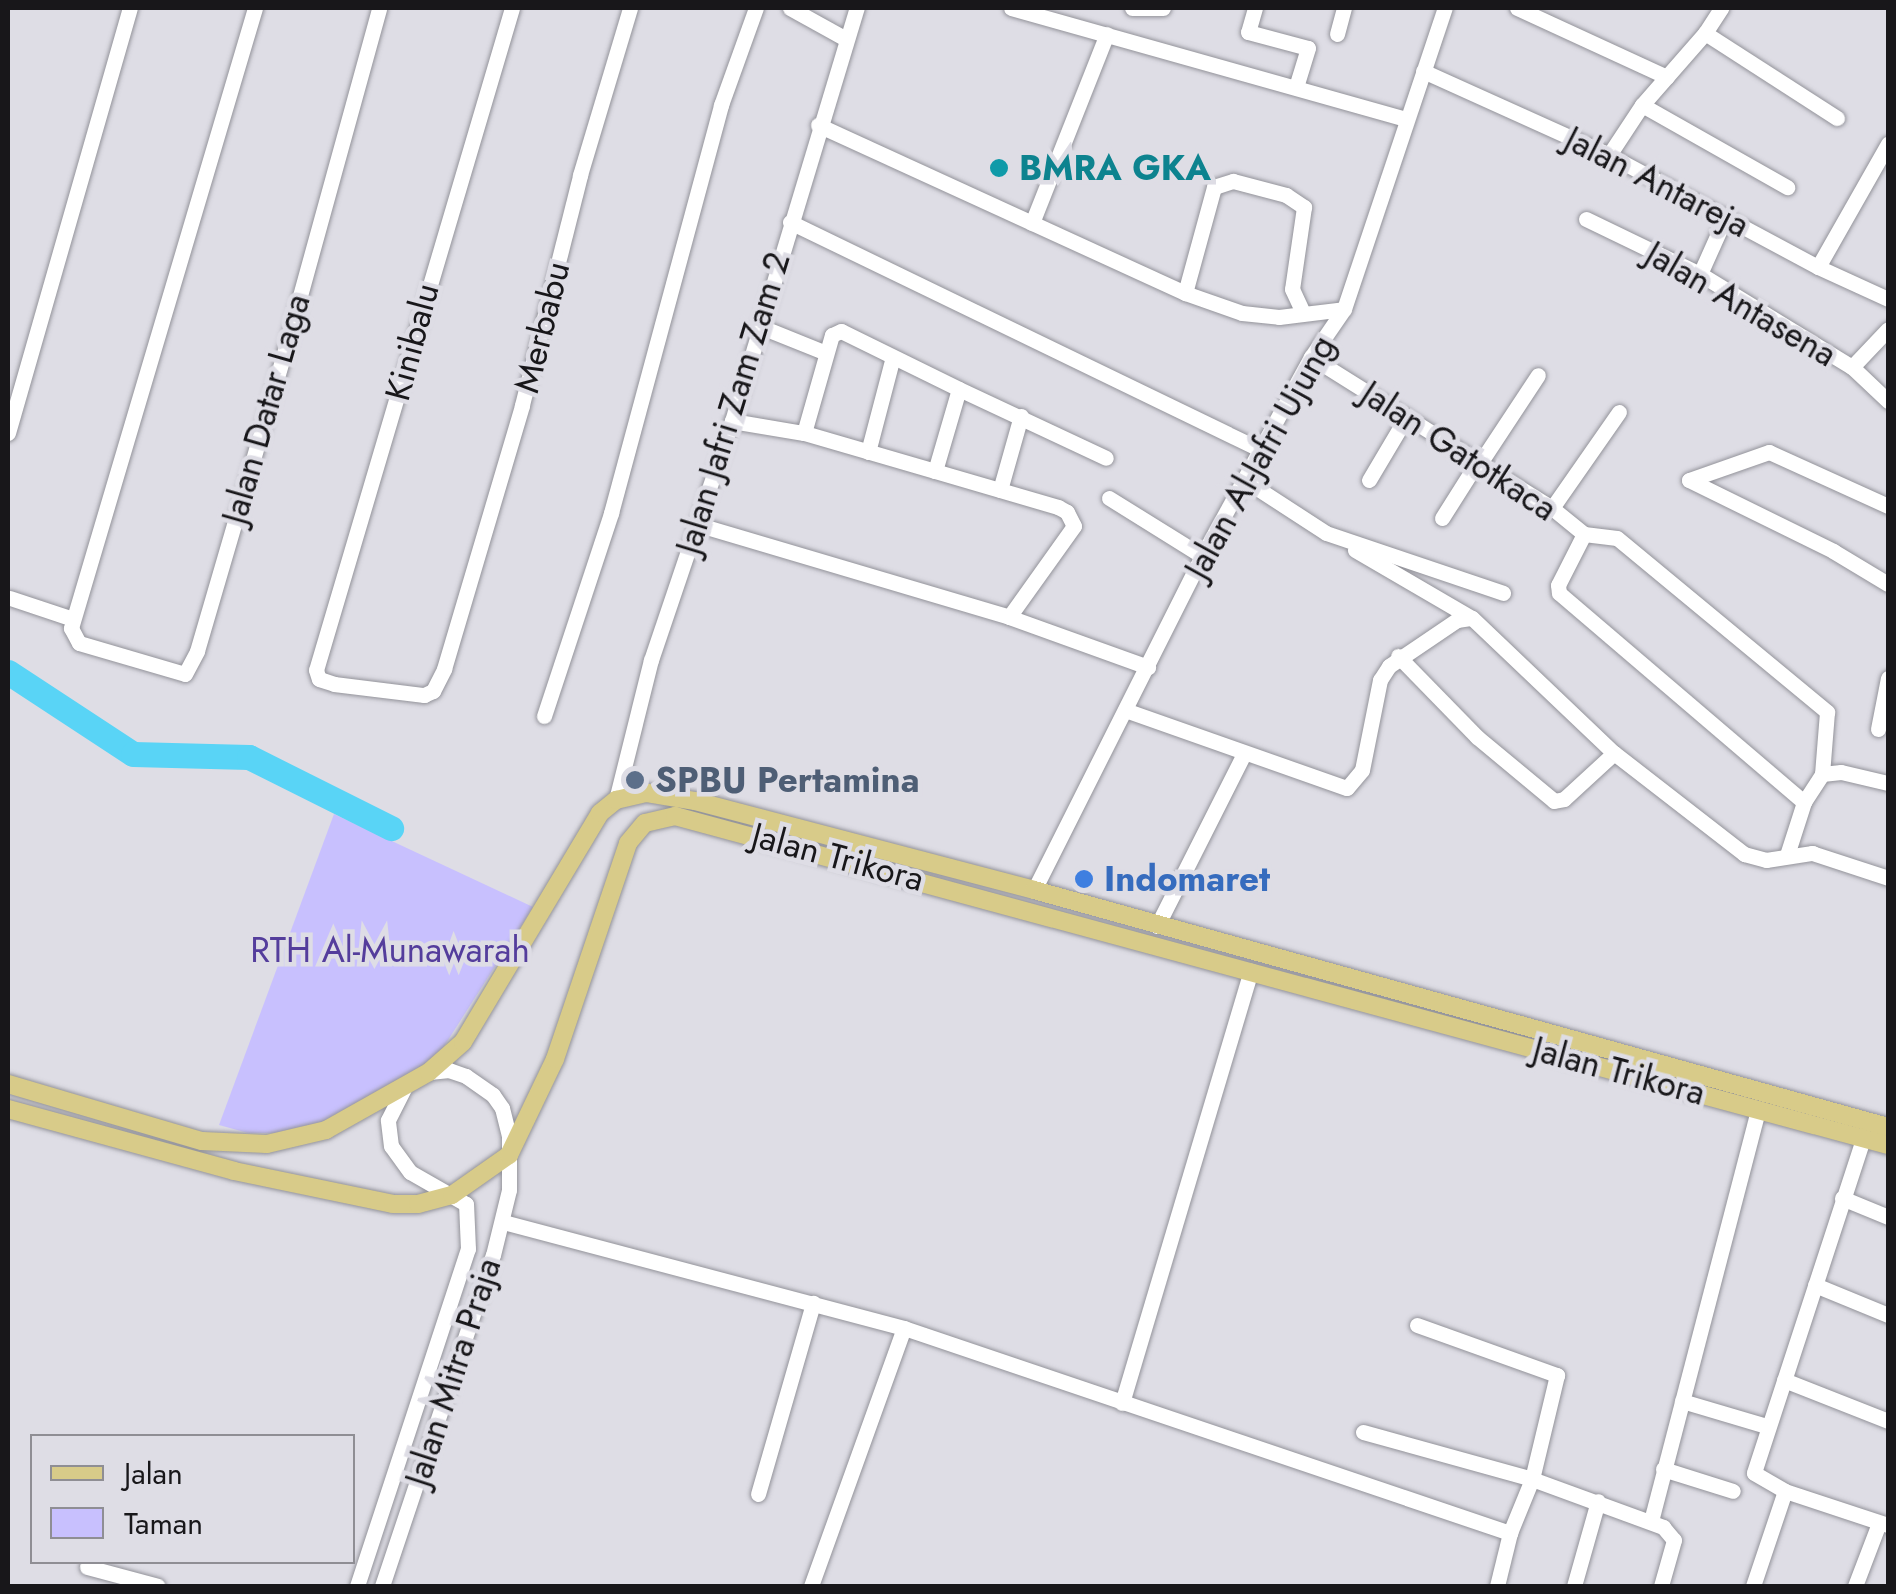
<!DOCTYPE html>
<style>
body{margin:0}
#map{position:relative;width:1896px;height:1594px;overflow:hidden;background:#dedde5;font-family:Jost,sans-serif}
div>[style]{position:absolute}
.green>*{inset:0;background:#c8c0fe}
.river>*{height:25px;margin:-12.5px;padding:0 12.5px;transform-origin:12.5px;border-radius:12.5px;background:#59d4f6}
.roads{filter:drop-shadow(0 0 2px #93939a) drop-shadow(0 0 2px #93939a)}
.minor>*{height:15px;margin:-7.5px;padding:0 7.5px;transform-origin:7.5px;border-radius:7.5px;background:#fff}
.major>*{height:18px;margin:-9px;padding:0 9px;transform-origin:9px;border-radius:9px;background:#d8cb89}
.dots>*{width:28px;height:28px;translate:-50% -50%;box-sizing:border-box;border:5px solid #dedde5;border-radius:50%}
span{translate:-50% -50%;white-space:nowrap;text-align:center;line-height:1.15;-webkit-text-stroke:9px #dedde5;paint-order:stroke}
.culture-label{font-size:35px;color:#0d838f;font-weight:700}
.left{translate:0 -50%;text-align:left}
.street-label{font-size:35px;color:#18171a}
.service-label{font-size:35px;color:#4e5e75;font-weight:700}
.shop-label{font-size:35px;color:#366cbe;font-weight:700}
.park-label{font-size:35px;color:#543d9c}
.frame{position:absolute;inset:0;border:10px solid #18171a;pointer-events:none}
.legend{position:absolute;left:30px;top:1434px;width:325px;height:130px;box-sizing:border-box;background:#dedde5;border:2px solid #8f8e94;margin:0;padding:12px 18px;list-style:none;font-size:30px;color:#18171a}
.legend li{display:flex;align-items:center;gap:20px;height:50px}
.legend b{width:50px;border:2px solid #8f8e94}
</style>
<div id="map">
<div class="green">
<i style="clip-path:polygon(334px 814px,533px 907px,434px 1062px,396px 1088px,321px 1123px,282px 1133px,248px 1133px,219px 1125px)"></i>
</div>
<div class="river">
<i style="left:8px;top:672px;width:149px;rotate:33.3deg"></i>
<i style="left:133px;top:754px;width:116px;rotate:1.5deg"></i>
<i style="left:249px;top:757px;width:159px;rotate:26.6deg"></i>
</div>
<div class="roads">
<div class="minor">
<i style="left:255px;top:8px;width:647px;rotate:106.53deg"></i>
<i style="left:71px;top:628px;width:17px;rotate:62deg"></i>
<i style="left:79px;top:643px;width:110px;rotate:16.3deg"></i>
<i style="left:185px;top:674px;width:26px;rotate:-62deg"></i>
<i style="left:197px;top:651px;width:321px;rotate:-73.7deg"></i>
<i style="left:287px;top:343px;width:347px;rotate:-74.6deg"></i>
<i style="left:512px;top:8px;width:690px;rotate:106.49deg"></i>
<i style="left:316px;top:670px;width:9px;rotate:72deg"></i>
<i style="left:319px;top:679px;width:16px;rotate:18deg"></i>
<i style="left:334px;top:684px;width:91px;rotate:7deg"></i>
<i style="left:424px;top:695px;width:10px;rotate:-24deg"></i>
<i style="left:433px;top:691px;width:25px;rotate:-63deg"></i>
<i style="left:444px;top:669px;width:275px;rotate:-73.5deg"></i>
<i style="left:522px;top:405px;width:237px;rotate:-75.8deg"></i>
<i style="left:580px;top:175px;width:174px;rotate:-73.3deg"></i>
<i style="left:790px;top:8px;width:64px;rotate:29deg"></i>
<i style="left:1011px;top:8px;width:411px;rotate:15.7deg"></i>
<i style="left:1132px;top:8px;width:31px"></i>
<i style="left:1255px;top:8px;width:25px;rotate:106deg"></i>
<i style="left:1248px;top:32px;width:62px;rotate:14.9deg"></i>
<i style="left:1308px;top:48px;width:41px;rotate:107.1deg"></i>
<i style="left:1517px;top:8px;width:165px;rotate:24.7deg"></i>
<i style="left:1705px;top:33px;width:157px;rotate:32.8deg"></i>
<i style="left:1337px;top:34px;width:27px;rotate:-75deg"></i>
<i style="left:1423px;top:71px;width:204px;rotate:24.3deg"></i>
<i style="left:1609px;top:155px;width:237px;rotate:28.2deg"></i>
<i style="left:1818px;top:267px;width:77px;rotate:24.6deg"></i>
<i style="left:1642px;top:105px;width:167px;rotate:29.5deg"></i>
<i style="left:818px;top:125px;width:404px;rotate:24.6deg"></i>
<i style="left:1185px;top:293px;width:60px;rotate:19.3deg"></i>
<i style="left:1242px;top:313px;width:37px;rotate:6deg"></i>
<i style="left:1279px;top:317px;width:65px;rotate:-7deg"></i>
<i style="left:1609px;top:155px;width:60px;rotate:-56.6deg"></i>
<i style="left:1642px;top:105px;width:96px;rotate:-48.8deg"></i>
<i style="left:1705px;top:33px;width:30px;rotate:-57deg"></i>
<i style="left:1586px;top:219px;width:127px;rotate:25.8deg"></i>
<i style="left:1700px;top:274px;width:178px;rotate:31.5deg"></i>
<i style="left:1852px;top:367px;width:50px;rotate:43.4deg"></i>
<i style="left:790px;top:222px;width:523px;rotate:25.83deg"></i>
<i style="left:1032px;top:223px;width:203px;rotate:-68.4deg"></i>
<i style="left:1818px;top:267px;width:142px;rotate:-60.4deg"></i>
<i style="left:1700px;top:274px;width:64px;rotate:-65.9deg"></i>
<i style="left:1185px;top:293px;width:110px;rotate:-74.7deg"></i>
<i style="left:1214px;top:187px;width:20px;rotate:-18deg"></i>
<i style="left:1233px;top:181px;width:55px;rotate:14.8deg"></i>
<i style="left:1286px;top:195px;width:22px;rotate:34deg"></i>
<i style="left:1304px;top:207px;width:83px;rotate:98.3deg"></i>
<i style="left:1292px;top:289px;width:26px;rotate:65deg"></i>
<i style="left:759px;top:326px;width:72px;rotate:21.9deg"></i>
<i style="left:1311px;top:357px;width:284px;rotate:32.1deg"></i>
<i style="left:1552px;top:508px;width:41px;rotate:39.1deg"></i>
<i style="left:1584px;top:534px;width:33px;rotate:7deg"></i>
<i style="left:1617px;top:538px;width:273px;rotate:39.6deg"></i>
<i style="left:1827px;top:712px;width:62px;rotate:94.6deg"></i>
<i style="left:1852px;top:367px;width:52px;rotate:-46.5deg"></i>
<i style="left:732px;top:421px;width:73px;rotate:9.5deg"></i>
<i style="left:8px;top:433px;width:442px;rotate:-74deg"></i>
<i style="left:868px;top:452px;width:98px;rotate:-75.3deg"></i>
<i style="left:1480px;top:463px;width:105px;rotate:-56.6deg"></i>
<i style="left:935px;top:471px;width:136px;rotate:-163.8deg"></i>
<i style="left:804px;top:433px;width:102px;rotate:-74.1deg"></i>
<i style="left:832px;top:335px;width:10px;rotate:-24deg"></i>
<i style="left:841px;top:331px;width:131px;rotate:26.2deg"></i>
<i style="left:1369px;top:480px;width:74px;rotate:-59.3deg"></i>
<i style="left:1689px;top:480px;width:161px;rotate:26.2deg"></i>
<i style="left:1833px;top:551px;width:64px;rotate:31deg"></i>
<i style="left:1689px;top:480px;width:85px;rotate:-19.3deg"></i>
<i style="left:1769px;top:452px;width:131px;rotate:24.4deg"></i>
<i style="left:1246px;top:481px;width:95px;rotate:33deg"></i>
<i style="left:1326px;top:533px;width:187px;rotate:18.7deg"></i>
<i style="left:1000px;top:490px;width:77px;rotate:-74.2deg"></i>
<i style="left:1109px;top:498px;width:110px;rotate:31.9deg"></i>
<i style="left:1552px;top:508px;width:117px;rotate:-55.1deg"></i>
<i style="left:1442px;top:518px;width:67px;rotate:-57.7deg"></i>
<i style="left:696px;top:524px;width:327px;rotate:16.5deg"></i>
<i style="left:1009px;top:617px;width:148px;rotate:19.8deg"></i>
<i style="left:1584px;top:534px;width:57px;rotate:117deg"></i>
<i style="left:1558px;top:585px;width:8px;rotate:83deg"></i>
<i style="left:1559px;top:593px;width:322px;rotate:40.5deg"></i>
<i style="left:1355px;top:550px;width:135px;rotate:30.2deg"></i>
<i style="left:10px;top:598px;width:66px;rotate:18.4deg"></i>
<i style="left:1009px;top:617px;width:112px;rotate:-54.5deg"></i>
<i style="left:1074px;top:526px;width:16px;rotate:-117deg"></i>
<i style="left:1067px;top:512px;width:10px;rotate:-151deg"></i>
<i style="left:1058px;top:507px;width:128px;rotate:-163.7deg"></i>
<i style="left:935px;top:471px;width:85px;rotate:-73.7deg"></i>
<i style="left:959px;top:389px;width:162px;rotate:25.1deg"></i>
<i style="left:1398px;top:656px;width:113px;rotate:45.7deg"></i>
<i style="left:1477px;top:737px;width:100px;rotate:39.7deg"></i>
<i style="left:1554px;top:801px;width:10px;rotate:-11deg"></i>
<i style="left:1564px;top:799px;width:68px;rotate:-42.6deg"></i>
<i style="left:1125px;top:710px;width:235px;rotate:19.4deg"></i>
<i style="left:1347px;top:788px;width:23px;rotate:-50deg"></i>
<i style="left:1362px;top:770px;width:92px;rotate:-78.7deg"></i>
<i style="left:1380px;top:680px;width:17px;rotate:-57deg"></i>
<i style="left:1389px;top:666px;width:82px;rotate:-34.1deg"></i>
<i style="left:1457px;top:620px;width:15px;rotate:-8deg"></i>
<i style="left:1472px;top:618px;width:196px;rotate:43.6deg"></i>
<i style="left:1614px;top:753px;width:165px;rotate:37.8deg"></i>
<i style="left:1744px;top:854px;width:23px;rotate:15deg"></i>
<i style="left:1766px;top:860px;width:47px;rotate:-8.7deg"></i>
<i style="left:1812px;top:853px;width:80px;rotate:18.2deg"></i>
<i style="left:544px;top:716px;width:214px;rotate:-71.7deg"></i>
<i style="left:611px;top:513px;width:423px;rotate:-74.9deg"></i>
<i style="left:721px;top:105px;width:103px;rotate:-70.2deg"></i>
<i style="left:1878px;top:729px;width:52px;rotate:-78.9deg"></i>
<i style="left:616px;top:800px;width:144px;rotate:-76deg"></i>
<i style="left:651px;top:660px;width:252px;rotate:-71.3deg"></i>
<i style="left:732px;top:421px;width:432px;rotate:-73.2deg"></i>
<i style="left:1787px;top:855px;width:56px;rotate:-72.2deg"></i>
<i style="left:1804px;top:802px;width:33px;rotate:-57deg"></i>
<i style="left:1822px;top:774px;width:19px;rotate:-6deg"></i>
<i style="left:1841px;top:772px;width:48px;rotate:13.2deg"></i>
<i style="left:1034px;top:890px;width:374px;rotate:-63.3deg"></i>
<i style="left:1202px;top:556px;width:227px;rotate:-61.3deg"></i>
<i style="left:1311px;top:357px;width:58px;rotate:-55.5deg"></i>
<i style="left:1344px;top:309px;width:317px;rotate:-71.5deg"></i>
<i style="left:1157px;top:926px;width:193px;rotate:-63.2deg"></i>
<i style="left:1863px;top:1139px;width:351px;rotate:108.1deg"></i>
<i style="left:1754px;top:1473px;width:36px;rotate:30deg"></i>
<i style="left:1785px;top:1491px;width:108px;rotate:18.3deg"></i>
<i style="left:1842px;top:1198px;width:50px;rotate:22.4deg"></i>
<i style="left:503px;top:1222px;width:415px;rotate:14.8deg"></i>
<i style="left:904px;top:1328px;width:640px;rotate:18.69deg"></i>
<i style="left:1815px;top:1285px;width:79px;rotate:22.3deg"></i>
<i style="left:1417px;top:1325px;width:149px;rotate:19.7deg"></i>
<i style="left:1557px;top:1375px;width:107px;rotate:103.5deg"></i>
<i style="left:1532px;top:1479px;width:58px;rotate:112.2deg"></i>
<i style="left:1510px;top:1533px;width:55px;rotate:103.8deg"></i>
<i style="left:1784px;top:1380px;width:112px;rotate:21.5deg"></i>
<i style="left:1682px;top:1401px;width:84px;rotate:16.5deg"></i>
<i style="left:1122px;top:1403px;width:451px;rotate:-73.4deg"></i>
<i style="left:1363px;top:1432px;width:175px;rotate:15.5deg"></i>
<i style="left:1532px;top:1479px;width:140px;rotate:20.1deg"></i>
<i style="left:1663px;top:1527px;width:17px;rotate:50deg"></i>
<i style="left:1674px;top:1540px;width:48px;rotate:105.8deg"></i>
<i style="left:1663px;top:1469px;width:73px;rotate:17.4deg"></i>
<i style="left:758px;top:1494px;width:199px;rotate:-73.9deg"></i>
<i style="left:1651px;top:1521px;width:426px;rotate:-75.4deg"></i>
<i style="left:87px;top:1567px;width:73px;rotate:15deg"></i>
<i style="left:357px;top:1586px;width:355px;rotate:-71.8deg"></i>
<i style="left:468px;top:1249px;width:45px;rotate:-92.5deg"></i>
<i style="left:466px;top:1204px;width:64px;rotate:-150.3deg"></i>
<i style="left:410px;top:1172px;width:32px;rotate:-126deg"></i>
<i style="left:391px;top:1146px;width:26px;rotate:-97deg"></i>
<i style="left:388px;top:1120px;width:36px;rotate:-63deg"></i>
<i style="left:382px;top:1586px;width:349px;rotate:-71.5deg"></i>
<i style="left:493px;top:1255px;width:67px;rotate:-76.2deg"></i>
<i style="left:509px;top:1190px;width:54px;rotate:-90deg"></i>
<i style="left:509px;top:1136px;width:29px;rotate:-104deg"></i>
<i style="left:502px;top:1108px;width:16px;rotate:-125deg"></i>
<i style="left:493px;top:1095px;width:33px;rotate:-145deg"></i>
<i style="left:466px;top:1076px;width:18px;rotate:-161deg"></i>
<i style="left:449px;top:1070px;width:20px;rotate:174deg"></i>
<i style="left:811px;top:1586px;width:274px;rotate:-70.2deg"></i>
<i style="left:1574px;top:1586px;width:88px;rotate:-74.2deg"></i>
<i style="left:1753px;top:1586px;width:100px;rotate:-71.4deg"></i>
<i style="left:1855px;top:1586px;width:67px;rotate:-69.1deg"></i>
</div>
<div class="major">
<i style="left:8px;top:1084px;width:202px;rotate:16.4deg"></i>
<i style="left:202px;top:1141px;width:65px;rotate:2.6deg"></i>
<i style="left:267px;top:1144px;width:61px;rotate:-13.3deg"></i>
<i style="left:326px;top:1130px;width:118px;rotate:-29.4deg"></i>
<i style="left:429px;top:1072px;width:45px;rotate:-41.4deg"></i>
<i style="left:463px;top:1042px;width:267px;rotate:-59.1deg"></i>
<i style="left:600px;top:813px;width:21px;rotate:-39deg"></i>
<i style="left:616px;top:800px;width:32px;rotate:-13deg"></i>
<i style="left:647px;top:793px;width:49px;rotate:9.5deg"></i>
<i style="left:695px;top:801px;width:350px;rotate:14.7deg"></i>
<i style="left:1034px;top:890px;width:886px;rotate:15.51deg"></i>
<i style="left:8px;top:1109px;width:234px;rotate:15.3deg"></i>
<i style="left:234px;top:1171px;width:162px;rotate:11.7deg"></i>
<i style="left:393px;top:1204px;width:25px"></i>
<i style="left:418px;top:1204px;width:35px;rotate:-15deg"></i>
<i style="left:452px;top:1195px;width:70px;rotate:-35.1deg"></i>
<i style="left:509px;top:1155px;width:106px;rotate:-64.4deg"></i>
<i style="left:555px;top:1059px;width:228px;rotate:-71.3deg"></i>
<i style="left:628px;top:843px;width:26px;rotate:-50deg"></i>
<i style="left:645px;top:823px;width:31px;rotate:-13deg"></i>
<i style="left:675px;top:816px;width:1257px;rotate:15.18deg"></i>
</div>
</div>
<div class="dots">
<i style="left:999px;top:168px;background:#0f9aa8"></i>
<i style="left:635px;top:780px;background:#5c6f8a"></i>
<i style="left:1084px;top:879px;background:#3f7fe0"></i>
</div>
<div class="culture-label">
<span class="left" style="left:1019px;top:168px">BMRA GKA</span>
</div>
<div class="street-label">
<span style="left:1657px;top:182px;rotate:27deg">Jalan Antareja</span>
<span style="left:1741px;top:304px;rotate:30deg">Jalan Antasena</span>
<span style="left:542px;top:327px;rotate:-76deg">Merbabu</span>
<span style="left:412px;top:342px;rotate:-75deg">Kinibalu</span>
<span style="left:733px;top:403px;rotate:-73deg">Jalan Jafri Zam Zam 2</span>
<span style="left:266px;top:409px;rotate:-74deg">Jalan Datar Laga</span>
<span style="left:1459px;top:451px;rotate:33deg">Jalan Gatotkaca</span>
<span style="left:1260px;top:457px;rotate:-61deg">Jalan Al-Jafri Ujung</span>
<span style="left:838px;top:857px;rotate:15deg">Jalan Trikora</span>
<span style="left:1619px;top:1071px;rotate:15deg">Jalan Trikora</span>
<span style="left:453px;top:1372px;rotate:-72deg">Jalan Mitra Praja</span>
</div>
<div class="service-label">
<span class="left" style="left:655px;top:780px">SPBU Pertamina</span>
</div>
<div class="shop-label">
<span class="left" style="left:1104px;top:879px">Indomaret</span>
</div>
<div class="park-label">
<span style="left:390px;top:950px">RTH Al-Munawarah</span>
</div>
<div class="frame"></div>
<ul class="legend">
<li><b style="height:12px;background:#d8cb89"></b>Jalan</li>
<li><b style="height:28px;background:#c8c0fe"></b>Taman</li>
</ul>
</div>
